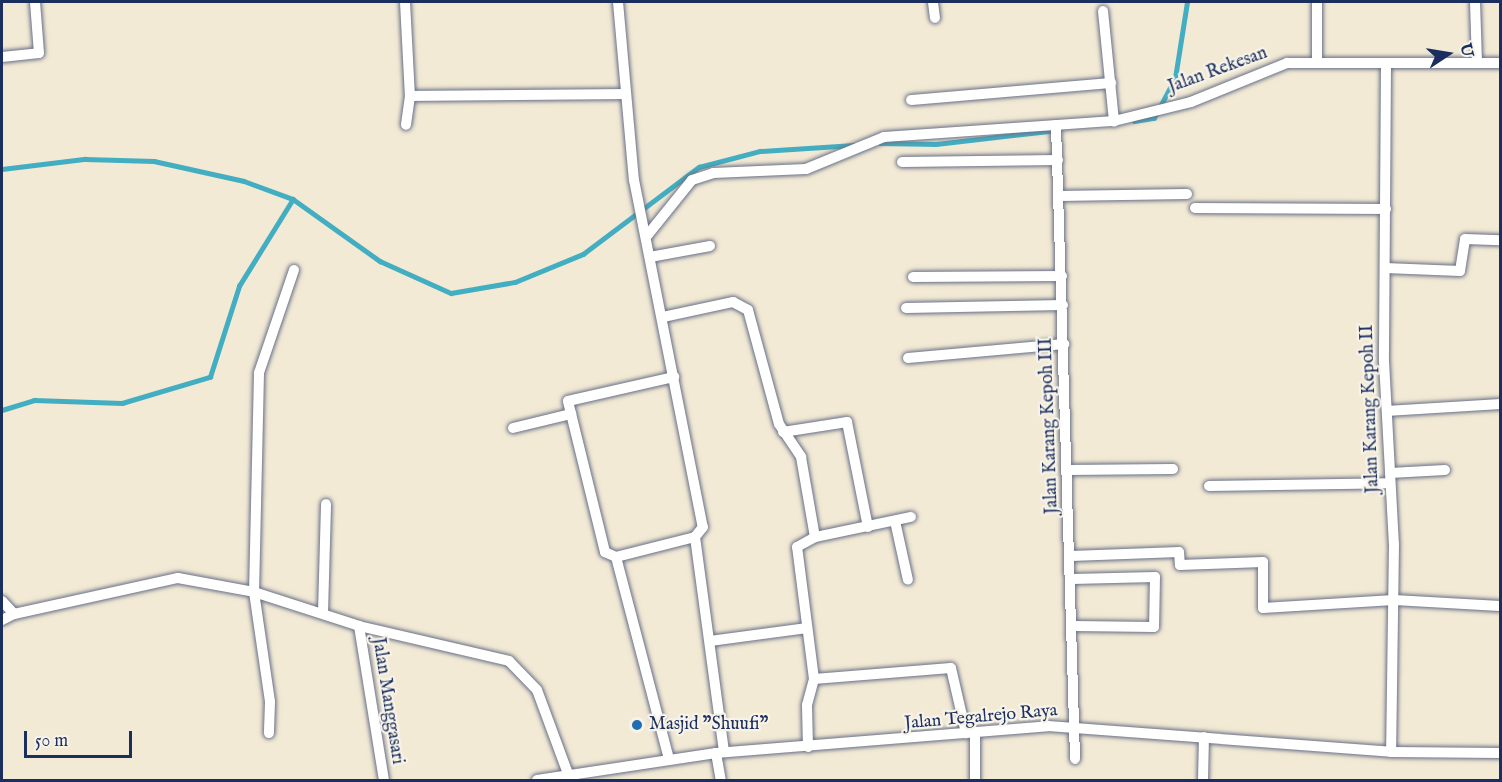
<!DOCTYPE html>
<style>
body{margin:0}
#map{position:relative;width:1502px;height:782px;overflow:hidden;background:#f3ead5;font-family:"IM FELL English",serif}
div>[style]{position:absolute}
.stream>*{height:4.5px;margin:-2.25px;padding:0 2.25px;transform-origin:2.25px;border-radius:2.25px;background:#43aec1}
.roads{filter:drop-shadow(0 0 2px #677088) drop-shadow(0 0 2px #677088)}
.street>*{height:10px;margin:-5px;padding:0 5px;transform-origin:5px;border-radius:5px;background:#fff}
.dots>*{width:16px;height:16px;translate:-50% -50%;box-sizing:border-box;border:3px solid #f7f3e8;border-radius:50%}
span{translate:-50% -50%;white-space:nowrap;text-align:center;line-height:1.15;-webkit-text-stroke:4.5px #f7f3e8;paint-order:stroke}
.street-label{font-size:18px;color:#1b2f5e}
.poi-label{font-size:18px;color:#1b2f5e}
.left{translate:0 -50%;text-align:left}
.frame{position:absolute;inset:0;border:3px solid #1b2f5e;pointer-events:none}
.north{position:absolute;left:1418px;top:24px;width:60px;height:60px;-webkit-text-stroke:4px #f7f3e8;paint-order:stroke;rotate:78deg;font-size:16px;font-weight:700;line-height:24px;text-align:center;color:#1b2f5e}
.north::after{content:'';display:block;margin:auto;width:21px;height:27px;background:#1b2f5e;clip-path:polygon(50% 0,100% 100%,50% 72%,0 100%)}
.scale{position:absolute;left:24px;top:731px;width:108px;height:27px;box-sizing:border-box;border:3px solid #1b2f5e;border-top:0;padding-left:8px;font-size:18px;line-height:21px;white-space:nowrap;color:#1b2f5e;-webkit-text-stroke:4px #f7f3e8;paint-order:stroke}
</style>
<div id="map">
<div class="stream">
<i style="left:1134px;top:121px;width:20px;rotate:-9deg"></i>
<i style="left:1154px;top:118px;width:45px;rotate:-62.3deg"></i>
<i style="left:1175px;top:78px;width:77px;rotate:-81deg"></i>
<i style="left:880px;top:143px;width:56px;rotate:1deg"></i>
<i style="left:936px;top:144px;width:122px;rotate:-6.6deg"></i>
<i style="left:2px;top:169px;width:84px;rotate:-6.9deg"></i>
<i style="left:85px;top:159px;width:69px;rotate:1.7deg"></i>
<i style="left:154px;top:161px;width:92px;rotate:12.5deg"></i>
<i style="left:244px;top:181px;width:52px;rotate:20.2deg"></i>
<i style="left:293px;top:199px;width:107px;rotate:35.5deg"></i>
<i style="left:380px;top:261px;width:78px;rotate:24.3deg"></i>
<i style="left:451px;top:293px;width:65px;rotate:-9.8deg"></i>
<i style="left:515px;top:282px;width:74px;rotate:-22.4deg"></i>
<i style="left:583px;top:254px;width:145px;rotate:-36.9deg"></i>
<i style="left:699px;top:167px;width:63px;rotate:-14.7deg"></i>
<i style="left:760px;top:151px;width:94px;rotate:-3.7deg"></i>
<i style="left:2px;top:410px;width:34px;rotate:-17deg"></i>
<i style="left:34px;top:400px;width:88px;rotate:2deg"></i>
<i style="left:122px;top:403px;width:92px;rotate:-16.5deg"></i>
<i style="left:210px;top:377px;width:96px;rotate:-72.3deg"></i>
<i style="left:239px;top:286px;width:102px;rotate:-58.2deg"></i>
</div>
<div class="roads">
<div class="street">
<i style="left:405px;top:2px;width:94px;rotate:87deg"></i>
<i style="left:410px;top:96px;width:29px;rotate:98deg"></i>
<i style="left:618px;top:2px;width:179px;rotate:84.9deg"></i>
<i style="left:634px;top:180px;width:354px;rotate:78.8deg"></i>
<i style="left:703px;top:527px;width:13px;rotate:129deg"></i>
<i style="left:695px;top:537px;width:81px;rotate:165.8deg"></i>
<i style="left:616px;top:557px;width:209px;rotate:75.3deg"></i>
<i style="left:933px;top:2px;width:16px;rotate:83deg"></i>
<i style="left:1317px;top:2px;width:61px;rotate:90deg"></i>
<i style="left:1475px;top:2px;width:61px;rotate:88.1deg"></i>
<i style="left:1103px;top:11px;width:111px;rotate:84.3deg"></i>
<i style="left:2px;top:57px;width:37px;rotate:-6deg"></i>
<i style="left:39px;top:53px;width:51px;rotate:-94.5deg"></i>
<i style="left:1386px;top:65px;width:296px;rotate:90.4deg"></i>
<i style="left:1384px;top:361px;width:183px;rotate:86.9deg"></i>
<i style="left:1394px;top:544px;width:208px;rotate:90.8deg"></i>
<i style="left:410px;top:96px;width:214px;rotate:-0.5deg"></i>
<i style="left:911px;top:100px;width:201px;rotate:-4.9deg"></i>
<i style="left:1056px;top:125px;width:634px;rotate:88.28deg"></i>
<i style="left:902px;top:162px;width:156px;rotate:-0.7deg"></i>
<i style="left:1059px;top:196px;width:128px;rotate:-0.9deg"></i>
<i style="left:1195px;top:208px;width:191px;rotate:0.3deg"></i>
<i style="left:646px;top:237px;width:73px;rotate:-51.1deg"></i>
<i style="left:692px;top:180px;width:22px;rotate:-18deg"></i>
<i style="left:713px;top:173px;width:93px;rotate:-2.5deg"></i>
<i style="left:806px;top:169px;width:84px;rotate:-22.3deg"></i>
<i style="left:884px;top:137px;width:231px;rotate:-4deg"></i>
<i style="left:1114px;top:121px;width:79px;rotate:-13.9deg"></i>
<i style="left:1191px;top:102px;width:104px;rotate:-22.1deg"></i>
<i style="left:1287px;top:63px;width:213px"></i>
<i style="left:650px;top:257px;width:61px;rotate:-10.4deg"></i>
<i style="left:1385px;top:268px;width:75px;rotate:2.3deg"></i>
<i style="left:1460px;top:271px;width:32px;rotate:-81deg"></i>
<i style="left:1465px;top:239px;width:35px;rotate:2deg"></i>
<i style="left:294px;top:270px;width:109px;rotate:108.8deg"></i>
<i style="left:259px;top:373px;width:219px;rotate:91.3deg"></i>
<i style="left:254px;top:592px;width:110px;rotate:17.9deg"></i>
<i style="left:359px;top:626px;width:154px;rotate:13.1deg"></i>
<i style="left:509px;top:661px;width:40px;rotate:46deg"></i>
<i style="left:537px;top:690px;width:95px;rotate:69.7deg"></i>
<i style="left:913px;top:277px;width:149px;rotate:-0.4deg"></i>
<i style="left:906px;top:308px;width:157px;rotate:-1.1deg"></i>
<i style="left:663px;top:317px;width:72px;rotate:-12.1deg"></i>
<i style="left:733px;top:302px;width:17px;rotate:28deg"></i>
<i style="left:748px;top:310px;width:118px;rotate:74.8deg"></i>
<i style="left:779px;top:424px;width:40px;rotate:56deg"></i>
<i style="left:801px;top:457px;width:81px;rotate:80.1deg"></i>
<i style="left:908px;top:358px;width:157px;rotate:-5.1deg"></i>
<i style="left:1387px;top:411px;width:113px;rotate:-3.5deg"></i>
<i style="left:513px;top:428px;width:60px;rotate:-13.6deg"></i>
<i style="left:783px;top:432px;width:65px;rotate:-8.9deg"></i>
<i style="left:847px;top:422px;width:107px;rotate:78.7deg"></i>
<i style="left:1067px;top:470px;width:106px;rotate:-0.5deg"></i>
<i style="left:1390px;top:473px;width:55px;rotate:-3.1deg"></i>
<i style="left:1209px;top:486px;width:181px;rotate:-0.9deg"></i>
<i style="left:895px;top:521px;width:60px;rotate:77.6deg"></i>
<i style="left:695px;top:537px;width:217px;rotate:82.3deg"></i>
<i style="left:1071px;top:556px;width:108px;rotate:-2.1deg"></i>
<i style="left:1179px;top:552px;width:13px;rotate:86deg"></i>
<i style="left:1180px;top:565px;width:83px;rotate:-2.1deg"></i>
<i style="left:1263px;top:562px;width:46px;rotate:90deg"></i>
<i style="left:1263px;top:608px;width:131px;rotate:-3.5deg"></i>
<i style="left:1394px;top:600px;width:106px;rotate:3.2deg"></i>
<i style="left:616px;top:557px;width:12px;rotate:-156deg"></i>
<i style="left:605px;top:552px;width:155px;rotate:-103.8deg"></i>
<i style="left:568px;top:401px;width:109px;rotate:-12.8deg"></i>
<i style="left:1072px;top:579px;width:83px;rotate:-1.4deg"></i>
<i style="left:1155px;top:577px;width:50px;rotate:91.1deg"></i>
<i style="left:1154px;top:627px;width:80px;rotate:-179.3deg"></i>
<i style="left:2px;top:601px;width:18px;rotate:47deg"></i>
<i style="left:14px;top:614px;width:168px;rotate:-12.4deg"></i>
<i style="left:178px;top:578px;width:77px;rotate:10.4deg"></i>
<i style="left:254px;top:592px;width:111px;rotate:81.7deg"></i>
<i style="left:270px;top:702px;width:31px;rotate:92deg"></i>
<i style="left:323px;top:613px;width:109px;rotate:-88.4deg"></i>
<i style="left:2px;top:620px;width:13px;rotate:-27deg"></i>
<i style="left:359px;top:626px;width:156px;rotate:80.8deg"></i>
<i style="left:710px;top:641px;width:98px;rotate:-7.6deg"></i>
<i style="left:814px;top:679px;width:137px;rotate:-4.6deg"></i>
<i style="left:951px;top:668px;width:67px;rotate:77deg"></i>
<i style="left:808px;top:747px;width:42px;rotate:-91.4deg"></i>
<i style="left:807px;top:705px;width:27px;rotate:-75deg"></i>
<i style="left:814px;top:679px;width:133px;rotate:-97.3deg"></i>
<i style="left:797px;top:547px;width:21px;rotate:-29deg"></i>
<i style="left:815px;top:537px;width:98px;rotate:-11.8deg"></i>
<i style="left:716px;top:753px;width:27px;rotate:80deg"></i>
<i style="left:537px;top:780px;width:181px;rotate:-8.6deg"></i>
<i style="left:716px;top:753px;width:333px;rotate:-4.6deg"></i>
<i style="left:1048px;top:726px;width:344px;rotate:4.3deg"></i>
<i style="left:1391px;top:752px;width:109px;rotate:0.5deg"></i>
<i style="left:975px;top:780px;width:48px;rotate:-90deg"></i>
<i style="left:1203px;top:780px;width:43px;rotate:-88.7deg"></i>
</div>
</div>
<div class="dots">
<i style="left:637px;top:725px;background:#1f6fb2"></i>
</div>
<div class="street-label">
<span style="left:1218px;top:71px;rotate:-20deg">Jalan Rekesan</span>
<span style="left:1371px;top:409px;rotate:-92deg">Jalan Karang Kepoh II</span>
<span style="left:1050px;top:426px;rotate:-92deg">Jalan Karang Kepoh III</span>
<span style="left:387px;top:701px;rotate:81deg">Jalan Manggasari</span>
<span style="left:981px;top:718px;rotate:-5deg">Jalan Tegalrejo Raya</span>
</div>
<div class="poi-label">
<span class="left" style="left:649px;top:725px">Masjid "Shuufi"</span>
</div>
<div class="frame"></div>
<div class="north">U</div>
<div class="scale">50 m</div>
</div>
